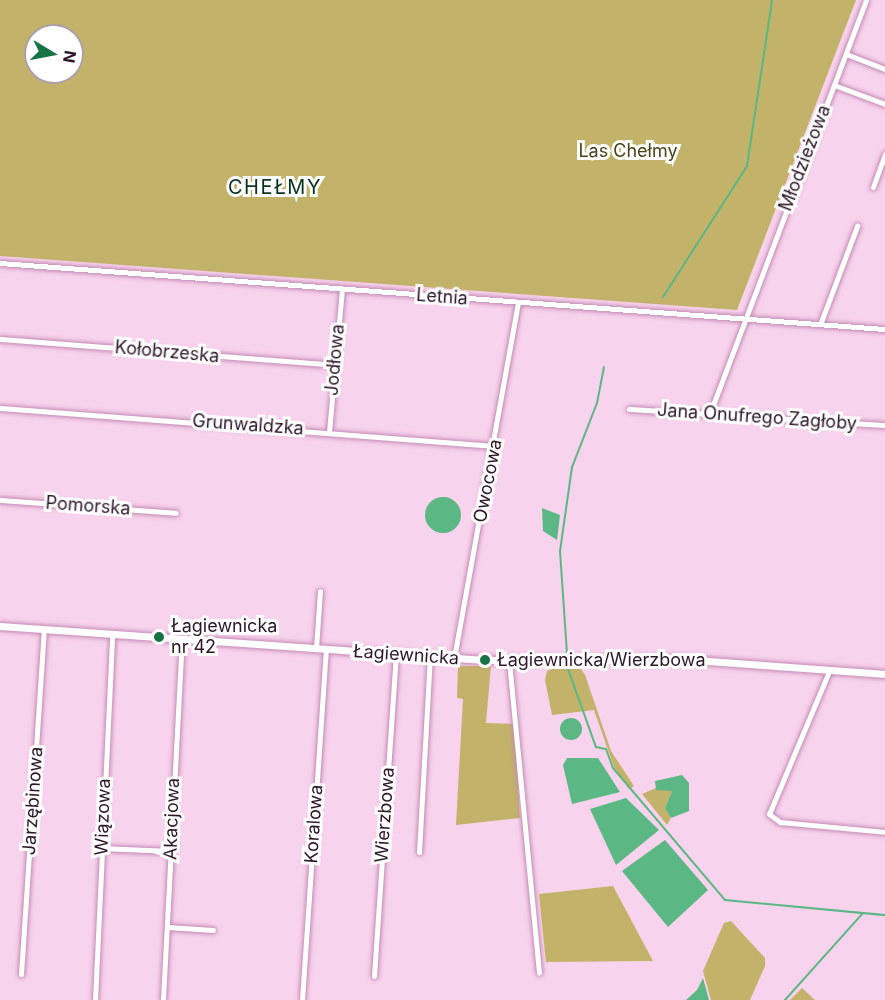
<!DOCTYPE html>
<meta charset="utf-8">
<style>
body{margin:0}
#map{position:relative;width:885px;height:1000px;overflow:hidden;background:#f8d3ed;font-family:Inter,sans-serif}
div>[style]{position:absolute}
.green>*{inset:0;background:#c3b269}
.water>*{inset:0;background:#5bb783}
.round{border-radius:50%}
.stream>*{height:2px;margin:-1px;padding:0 1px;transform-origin:1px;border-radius:1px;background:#5bb783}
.roads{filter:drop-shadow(0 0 2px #c48bb5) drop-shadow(0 0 2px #c48bb5)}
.minor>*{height:5px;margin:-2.5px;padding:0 2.5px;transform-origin:2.5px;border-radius:2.5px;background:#fff}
.tertiary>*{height:7px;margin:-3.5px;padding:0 3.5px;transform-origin:3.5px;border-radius:3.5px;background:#fff}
.dots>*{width:16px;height:16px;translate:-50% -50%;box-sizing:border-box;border:3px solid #fff;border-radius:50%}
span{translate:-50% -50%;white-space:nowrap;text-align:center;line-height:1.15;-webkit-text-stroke:6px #fff;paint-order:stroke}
.park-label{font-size:18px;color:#4b4219}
.street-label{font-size:18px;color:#2d1728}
.poi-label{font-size:18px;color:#2d1728}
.left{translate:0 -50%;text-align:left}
.neighbourhood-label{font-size:20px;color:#09331e;letter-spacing:1.5px}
.north{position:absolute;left:24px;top:24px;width:60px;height:60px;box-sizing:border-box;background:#fff;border:2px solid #aba2a9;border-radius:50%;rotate:100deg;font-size:16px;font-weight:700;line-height:24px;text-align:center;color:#2d1728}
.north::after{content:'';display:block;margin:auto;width:21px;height:27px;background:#177246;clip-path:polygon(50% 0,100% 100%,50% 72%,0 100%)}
</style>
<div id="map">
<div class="green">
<i style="clip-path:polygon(evenodd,0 0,856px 0,737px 310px,0 256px,0 0,36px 36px,72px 36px,72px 72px,36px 72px,36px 36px)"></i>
<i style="clip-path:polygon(458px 666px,491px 666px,486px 723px,514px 724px,520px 818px,456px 825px,463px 699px,457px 698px)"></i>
<i style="clip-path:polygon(555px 668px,581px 669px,585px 675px,611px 751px,634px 786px,629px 789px,614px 767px,594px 710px,552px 715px,545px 680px,547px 671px)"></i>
<i style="clip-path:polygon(656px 788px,672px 791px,665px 808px,671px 818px,667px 825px,642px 794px)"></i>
<i style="clip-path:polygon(613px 886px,653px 961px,546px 962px,539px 894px)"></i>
<i style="clip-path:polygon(731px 921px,765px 958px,765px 966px,750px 1000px,711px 1000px,703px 971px,724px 923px)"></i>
<i style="clip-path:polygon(802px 988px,815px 1000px,790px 1000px)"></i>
</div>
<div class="water">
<i class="round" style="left:425px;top:497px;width:36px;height:36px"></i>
<i style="clip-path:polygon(542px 508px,560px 515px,557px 540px,543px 531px)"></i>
<i class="round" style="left:560px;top:718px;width:22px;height:22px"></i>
<i style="clip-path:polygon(567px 758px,598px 758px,620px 792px,572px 804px,563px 765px)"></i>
<i style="clip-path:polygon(682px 775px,689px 783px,689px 811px,671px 818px,665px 808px,672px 791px,656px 790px,655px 781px)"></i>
<i style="clip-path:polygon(626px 798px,659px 830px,616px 865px,590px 809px)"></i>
<i style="clip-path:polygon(665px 840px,708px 890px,668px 927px,622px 871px)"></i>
<i style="clip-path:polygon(703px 978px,709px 1000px,686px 1000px,697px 990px)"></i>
</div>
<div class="stream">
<i style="left:663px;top:297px;width:156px;rotate:-57.3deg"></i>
<i style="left:747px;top:166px;width:168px;rotate:-81.4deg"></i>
<i style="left:604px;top:367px;width:37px;rotate:101deg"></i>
<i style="left:597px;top:403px;width:69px;rotate:111.3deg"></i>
<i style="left:572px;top:467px;width:85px;rotate:98.1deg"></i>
<i style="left:560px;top:551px;width:118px;rotate:86.1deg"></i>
<i style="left:568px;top:669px;width:83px;rotate:70.3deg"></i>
<i style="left:596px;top:747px;width:10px;rotate:11deg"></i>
<i style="left:606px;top:749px;width:20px;rotate:70deg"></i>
<i style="left:613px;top:768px;width:173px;rotate:49.7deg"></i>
<i style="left:725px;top:900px;width:161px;rotate:5.4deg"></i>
<i style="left:785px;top:1000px;width:117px;rotate:-48.1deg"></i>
</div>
<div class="roads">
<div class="minor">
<i style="left:846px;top:54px;width:42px;rotate:21deg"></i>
<i style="left:834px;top:85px;width:54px;rotate:20.4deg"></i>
<i style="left:873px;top:187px;width:35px;rotate:-70deg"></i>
<i style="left:0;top:263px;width:887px;rotate:4.27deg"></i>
<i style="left:821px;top:322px;width:103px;rotate:-69.4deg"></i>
<i style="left:0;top:339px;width:336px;rotate:4.4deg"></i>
<i style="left:0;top:408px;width:497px;rotate:4.4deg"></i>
<i style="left:629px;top:409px;width:256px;rotate:3.6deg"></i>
<i style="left:710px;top:413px;width:441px;rotate:-69.3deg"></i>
<i style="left:329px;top:432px;width:144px;rotate:-84.8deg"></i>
<i style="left:0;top:500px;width:176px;rotate:4.2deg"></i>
<i style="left:316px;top:648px;width:57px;rotate:-86deg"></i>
<i style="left:454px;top:658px;width:361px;rotate:-79.8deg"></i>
<i style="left:509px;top:661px;width:313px;rotate:84.5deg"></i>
<i style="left:830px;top:669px;width:157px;rotate:112.8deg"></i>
<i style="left:769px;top:814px;width:14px;rotate:36deg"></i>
<i style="left:780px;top:822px;width:105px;rotate:5.4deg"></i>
<i style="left:101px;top:848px;width:70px;rotate:2.5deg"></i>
<i style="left:419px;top:852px;width:195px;rotate:-86.8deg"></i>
<i style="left:167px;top:927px;width:46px;rotate:3.7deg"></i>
<i style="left:21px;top:974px;width:346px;rotate:-86.2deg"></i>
<i style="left:374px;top:976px;width:323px;rotate:-86.1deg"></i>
<i style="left:163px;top:999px;width:361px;rotate:-87deg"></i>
<i style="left:95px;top:1000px;width:366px;rotate:-87.3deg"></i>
<i style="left:302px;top:1000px;width:352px;rotate:-86.1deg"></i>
</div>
<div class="tertiary">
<i style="left:0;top:626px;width:486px;rotate:4deg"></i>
<i style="left:485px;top:660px;width:196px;rotate:-0.3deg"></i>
<i style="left:681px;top:659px;width:205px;rotate:4.2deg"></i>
</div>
</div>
<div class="dots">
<i style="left:159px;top:637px;background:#177246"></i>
<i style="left:485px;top:660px;background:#177246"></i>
</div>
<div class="park-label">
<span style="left:628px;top:151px">Las Chełmy</span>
</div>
<div class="street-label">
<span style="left:805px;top:158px;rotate:-69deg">Młodzieżowa</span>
<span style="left:442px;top:297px;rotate:4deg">Letnia</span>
<span style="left:167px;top:352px;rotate:5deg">Kołobrzeska</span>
<span style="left:335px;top:360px;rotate:-85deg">Jodłowa</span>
<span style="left:757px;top:417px;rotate:4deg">Jana Onufrego Zagłoby</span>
<span style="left:248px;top:425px;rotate:4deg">Grunwaldzka</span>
<span style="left:488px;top:481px;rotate:-79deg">Owocowa</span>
<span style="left:88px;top:506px;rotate:4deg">Pomorska</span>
<span style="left:406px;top:655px;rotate:4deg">Łagiewnicka</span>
<span style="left:33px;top:801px;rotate:-86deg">Jarzębinowa</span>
<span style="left:385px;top:815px;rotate:-86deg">Wierzbowa</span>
<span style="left:103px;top:817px;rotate:-88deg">Wiązowa</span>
<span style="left:172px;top:819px;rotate:-88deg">Akacjowa</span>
<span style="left:314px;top:824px;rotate:-86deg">Koralowa</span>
</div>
<div class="poi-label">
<span class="left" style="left:171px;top:637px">Łagiewnicka<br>nr 42</span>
<span class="left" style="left:497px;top:660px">Łagiewnicka/Wierzbowa</span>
</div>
<div class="neighbourhood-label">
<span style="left:275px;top:187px">CHEŁMY</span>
</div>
<div class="north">N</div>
</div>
